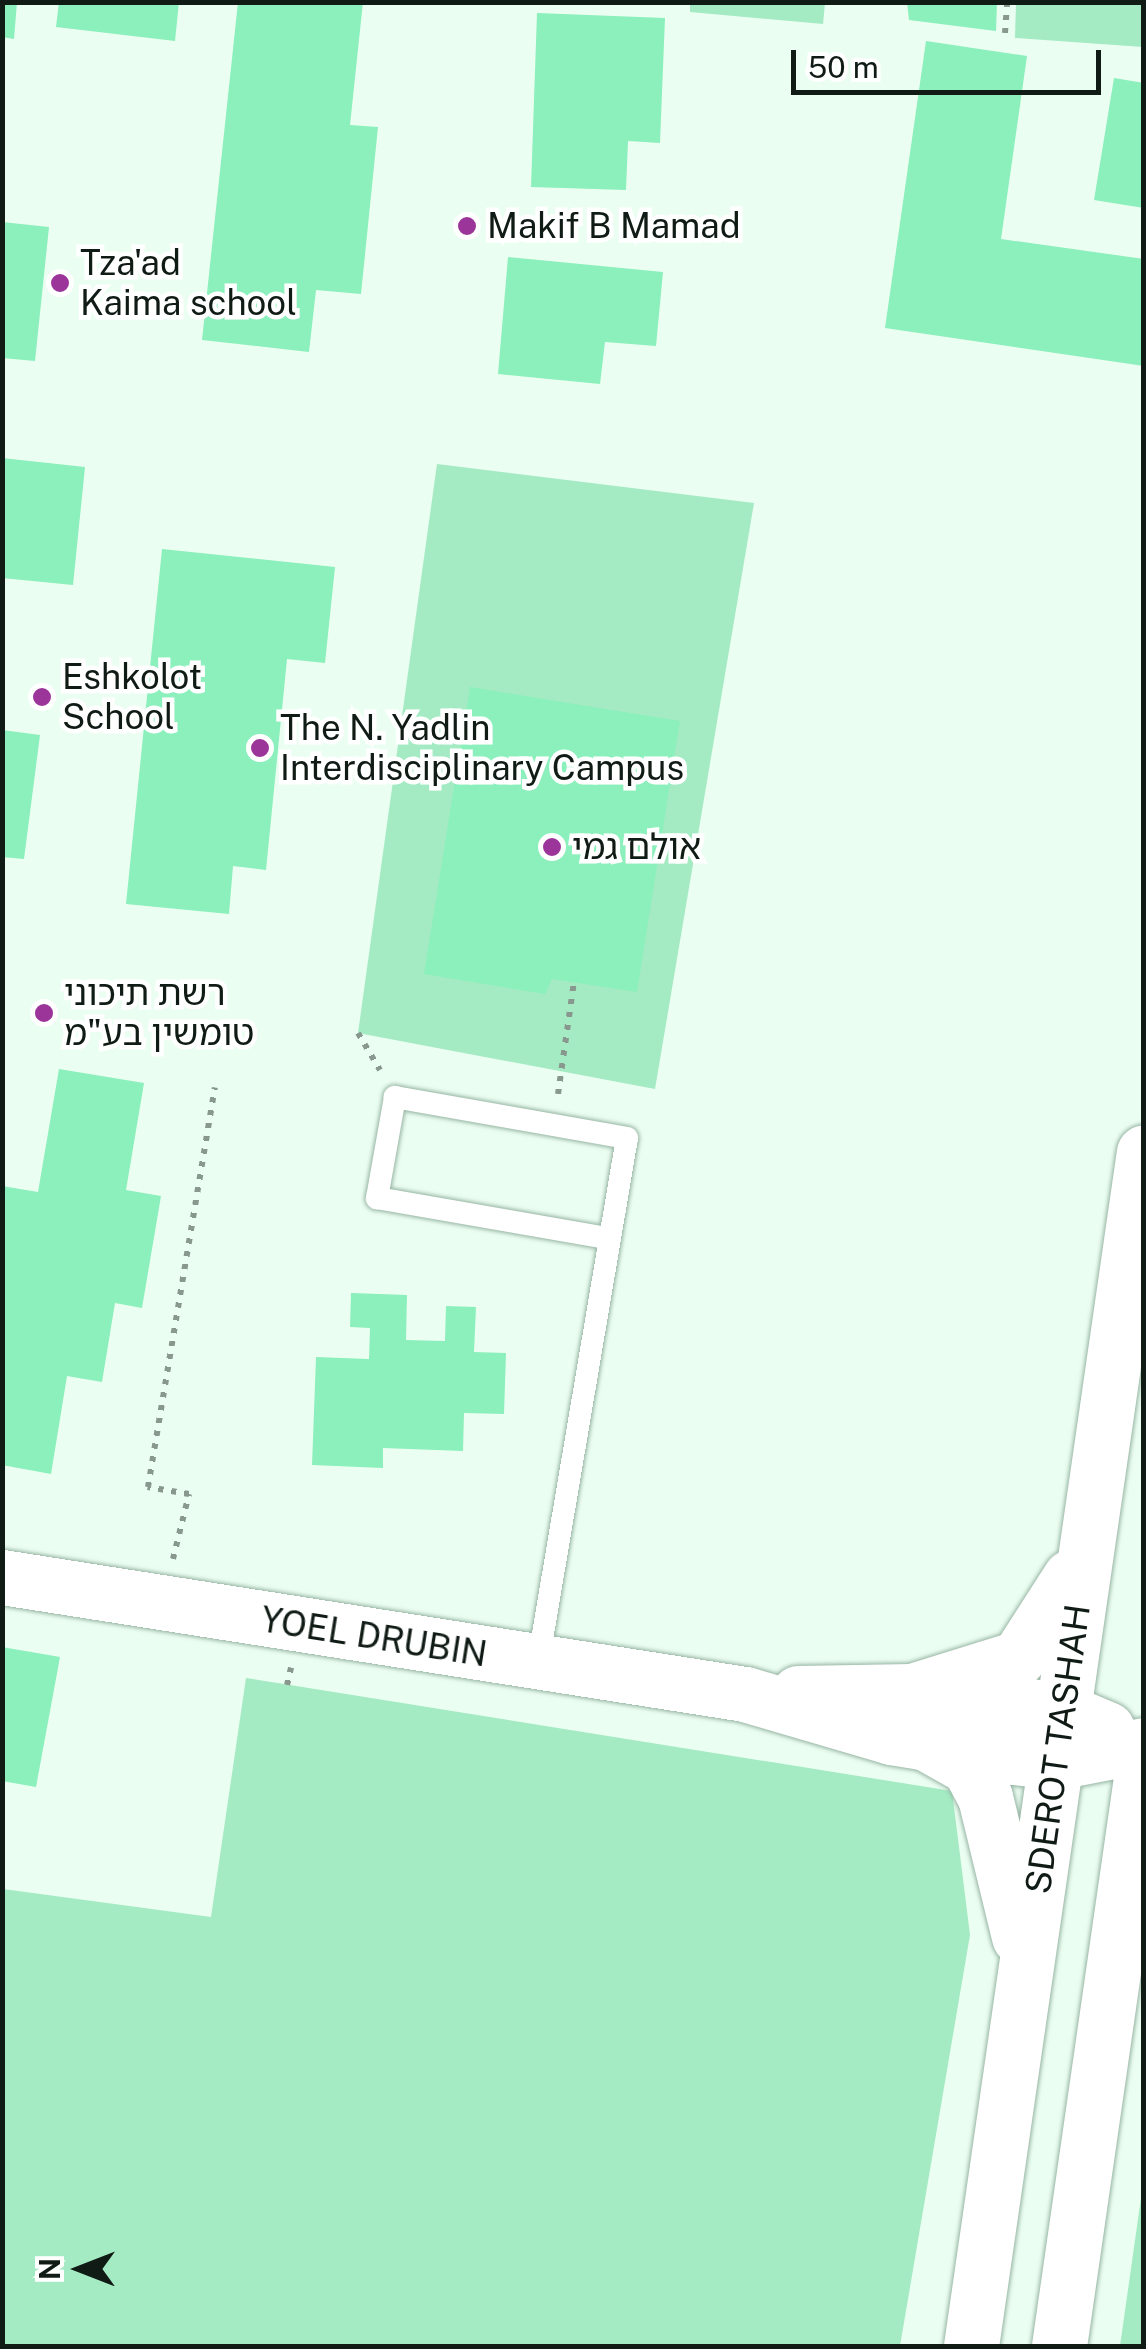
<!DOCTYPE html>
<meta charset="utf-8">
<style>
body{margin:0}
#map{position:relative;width:1146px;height:2349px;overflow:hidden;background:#ebfef2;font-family:"Public Sans","Noto Sans Hebrew",sans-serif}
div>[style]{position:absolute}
.green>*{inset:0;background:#a4ebc3}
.building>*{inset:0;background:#8bf0bb}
.path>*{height:6px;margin-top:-3px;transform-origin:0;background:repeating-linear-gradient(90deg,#89988f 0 5px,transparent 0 13px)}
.roads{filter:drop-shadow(0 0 2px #97b5a3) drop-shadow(0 0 2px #97b5a3)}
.service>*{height:22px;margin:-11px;padding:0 11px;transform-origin:11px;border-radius:11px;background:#fff}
.tertiary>*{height:55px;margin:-27.5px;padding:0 27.5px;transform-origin:27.5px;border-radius:27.5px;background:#fff}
.secondary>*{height:55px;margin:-27.5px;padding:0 27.5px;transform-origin:27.5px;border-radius:27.5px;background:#fff}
.dots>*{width:28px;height:28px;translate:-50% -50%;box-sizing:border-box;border:5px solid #fff;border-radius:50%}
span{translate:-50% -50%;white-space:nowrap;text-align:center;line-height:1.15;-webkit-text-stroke:9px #fff;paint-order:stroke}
.poi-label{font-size:35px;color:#101b15}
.left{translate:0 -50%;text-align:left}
.street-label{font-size:35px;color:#101b15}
.frame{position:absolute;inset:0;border:5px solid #101b15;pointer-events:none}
.north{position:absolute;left:30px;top:2219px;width:100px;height:100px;-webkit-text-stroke:8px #fff;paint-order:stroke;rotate:270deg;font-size:28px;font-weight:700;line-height:40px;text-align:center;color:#101b15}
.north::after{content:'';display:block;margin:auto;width:35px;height:45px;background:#101b15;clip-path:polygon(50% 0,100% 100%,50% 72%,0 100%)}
.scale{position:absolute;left:791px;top:50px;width:310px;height:45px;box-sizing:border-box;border:5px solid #101b15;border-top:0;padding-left:12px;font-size:30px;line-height:35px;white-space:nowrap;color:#101b15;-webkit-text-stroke:8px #fff;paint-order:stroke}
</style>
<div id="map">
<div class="green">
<i style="clip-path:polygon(690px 3px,690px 2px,825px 3px,823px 24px,690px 12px)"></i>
<i style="clip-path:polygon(1016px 3px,1143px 3px,1143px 47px,1015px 38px)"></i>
<i style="clip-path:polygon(437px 464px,754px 503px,655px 1089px,358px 1033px)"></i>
<i style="clip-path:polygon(246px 1678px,952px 1791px,970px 1935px,900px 2346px,3px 2346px,3px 1889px,211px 1917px)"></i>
<i style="clip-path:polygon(1143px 2184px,1143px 2346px,1120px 2346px)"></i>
</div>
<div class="building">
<i style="clip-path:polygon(2px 2px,17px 2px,14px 39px,2px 37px)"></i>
<i style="clip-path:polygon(59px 2px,179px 2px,175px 41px,56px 27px)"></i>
<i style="clip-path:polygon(238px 2px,363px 2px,350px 125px,378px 127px,361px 294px,316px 290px,309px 352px,202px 340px)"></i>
<i style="clip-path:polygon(907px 2px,997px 2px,996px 31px,909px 20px)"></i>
<i style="clip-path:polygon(537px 13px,665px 18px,660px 143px,628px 141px,626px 190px,531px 187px)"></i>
<i style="clip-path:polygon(926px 41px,1027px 56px,1001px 239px,1144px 259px,1144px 366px,885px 328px)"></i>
<i style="clip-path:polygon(1114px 78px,1144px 83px,1144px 208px,1094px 200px)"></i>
<i style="clip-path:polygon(2px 222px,49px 227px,35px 361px,2px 358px)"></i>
<i style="clip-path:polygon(508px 257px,663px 272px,656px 346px,605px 342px,600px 384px,498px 374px)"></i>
<i style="clip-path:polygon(2px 458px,85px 467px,73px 585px,2px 578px)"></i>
<i style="clip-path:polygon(162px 549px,335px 567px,325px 663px,287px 659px,266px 870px,233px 866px,229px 914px,126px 904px)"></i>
<i style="clip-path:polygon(470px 687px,680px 721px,637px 992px,552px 979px,545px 994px,424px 974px)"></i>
<i style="clip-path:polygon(2px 730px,40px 735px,24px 859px,2px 857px)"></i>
<i style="clip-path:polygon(59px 1069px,144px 1083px,126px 1190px,161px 1196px,142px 1308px,115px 1303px,102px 1382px,67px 1376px,51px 1474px,2px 1465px,2px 1186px,38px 1192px)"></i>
<i style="clip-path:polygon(351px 1293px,407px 1295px,406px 1340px,445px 1341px,446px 1306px,476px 1307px,474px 1352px,506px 1353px,504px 1414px,464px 1413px,463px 1451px,383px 1448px,383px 1468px,312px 1465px,316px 1357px,369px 1359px,370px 1328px,350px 1327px)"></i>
<i style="clip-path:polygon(2px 1647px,60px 1657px,36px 1787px,2px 1781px)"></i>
</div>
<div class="path">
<i style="left:1005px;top:33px;width:31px;rotate:-86deg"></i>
<i style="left:358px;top:1033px;width:43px;rotate:59.3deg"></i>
<i style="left:558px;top:1094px;width:113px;rotate:-81.9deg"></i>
<i style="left:173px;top:1559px;width:67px;rotate:-76.2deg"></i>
<i style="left:189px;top:1494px;width:42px;rotate:-170.3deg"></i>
<i style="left:148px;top:1487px;width:405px;rotate:-80.5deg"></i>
<i style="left:287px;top:1685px;width:18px;rotate:-77deg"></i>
</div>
<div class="roads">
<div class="service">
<i style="left:538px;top:1663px;width:532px;rotate:-80.38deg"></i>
<i style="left:627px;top:1138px;width:236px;rotate:-170deg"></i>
<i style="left:395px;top:1097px;width:103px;rotate:100.1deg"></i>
<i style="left:377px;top:1198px;width:233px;rotate:9.9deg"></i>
</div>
<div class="tertiary">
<i style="left:2px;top:1577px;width:752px;rotate:8.95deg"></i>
<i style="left:745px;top:1694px;width:152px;rotate:16.4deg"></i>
<i style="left:891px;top:1737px;width:125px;rotate:9.2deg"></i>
<i style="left:1014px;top:1757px;width:42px;rotate:6.8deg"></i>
<i style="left:1056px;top:1762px;width:90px;rotate:-10.9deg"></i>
<i style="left:798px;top:1693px;width:114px;rotate:-1deg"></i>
<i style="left:912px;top:1691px;width:151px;rotate:7.2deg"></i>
<i style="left:1062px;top:1710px;width:49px;rotate:22.9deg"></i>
</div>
<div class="secondary">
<i style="left:912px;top:1691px;width:111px;rotate:-17.3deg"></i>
<i style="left:1018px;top:1658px;width:96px;rotate:-57.3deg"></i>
<i style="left:926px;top:1743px;width:49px;rotate:29.2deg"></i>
<i style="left:969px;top:1767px;width:34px;rotate:62deg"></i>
<i style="left:985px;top:1797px;width:144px;rotate:76.3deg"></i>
<i style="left:971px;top:2346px;width:1206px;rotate:-81.76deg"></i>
<i style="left:1059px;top:2346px;width:595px;rotate:-81.79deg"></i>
</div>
</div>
<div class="dots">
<i style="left:467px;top:226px;background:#9b3599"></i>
<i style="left:60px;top:283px;background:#9b3599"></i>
<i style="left:42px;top:697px;background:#9b3599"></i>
<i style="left:260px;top:748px;background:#9b3599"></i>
<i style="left:552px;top:847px;background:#9b3599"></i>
<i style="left:44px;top:1013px;background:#9b3599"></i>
</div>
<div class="poi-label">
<span class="left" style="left:487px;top:226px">Makif B Mamad</span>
<span class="left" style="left:80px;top:283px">Tza'ad<br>Kaima school</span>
<span class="left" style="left:62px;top:697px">Eshkolot<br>School</span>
<span class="left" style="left:280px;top:748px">The N. Yadlin<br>Interdisciplinary Campus</span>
<span class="left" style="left:572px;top:847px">אולם גמי</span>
<span class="left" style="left:64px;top:1013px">רשת תיכוני<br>טומשין בע"מ</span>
</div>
<div class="street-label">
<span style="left:374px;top:1637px;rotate:9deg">YOEL DRUBIN</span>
<span style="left:1058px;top:1749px;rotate:-82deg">SDEROT TASHAH</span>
</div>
<div class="frame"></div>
<div class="north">N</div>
<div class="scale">50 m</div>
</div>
